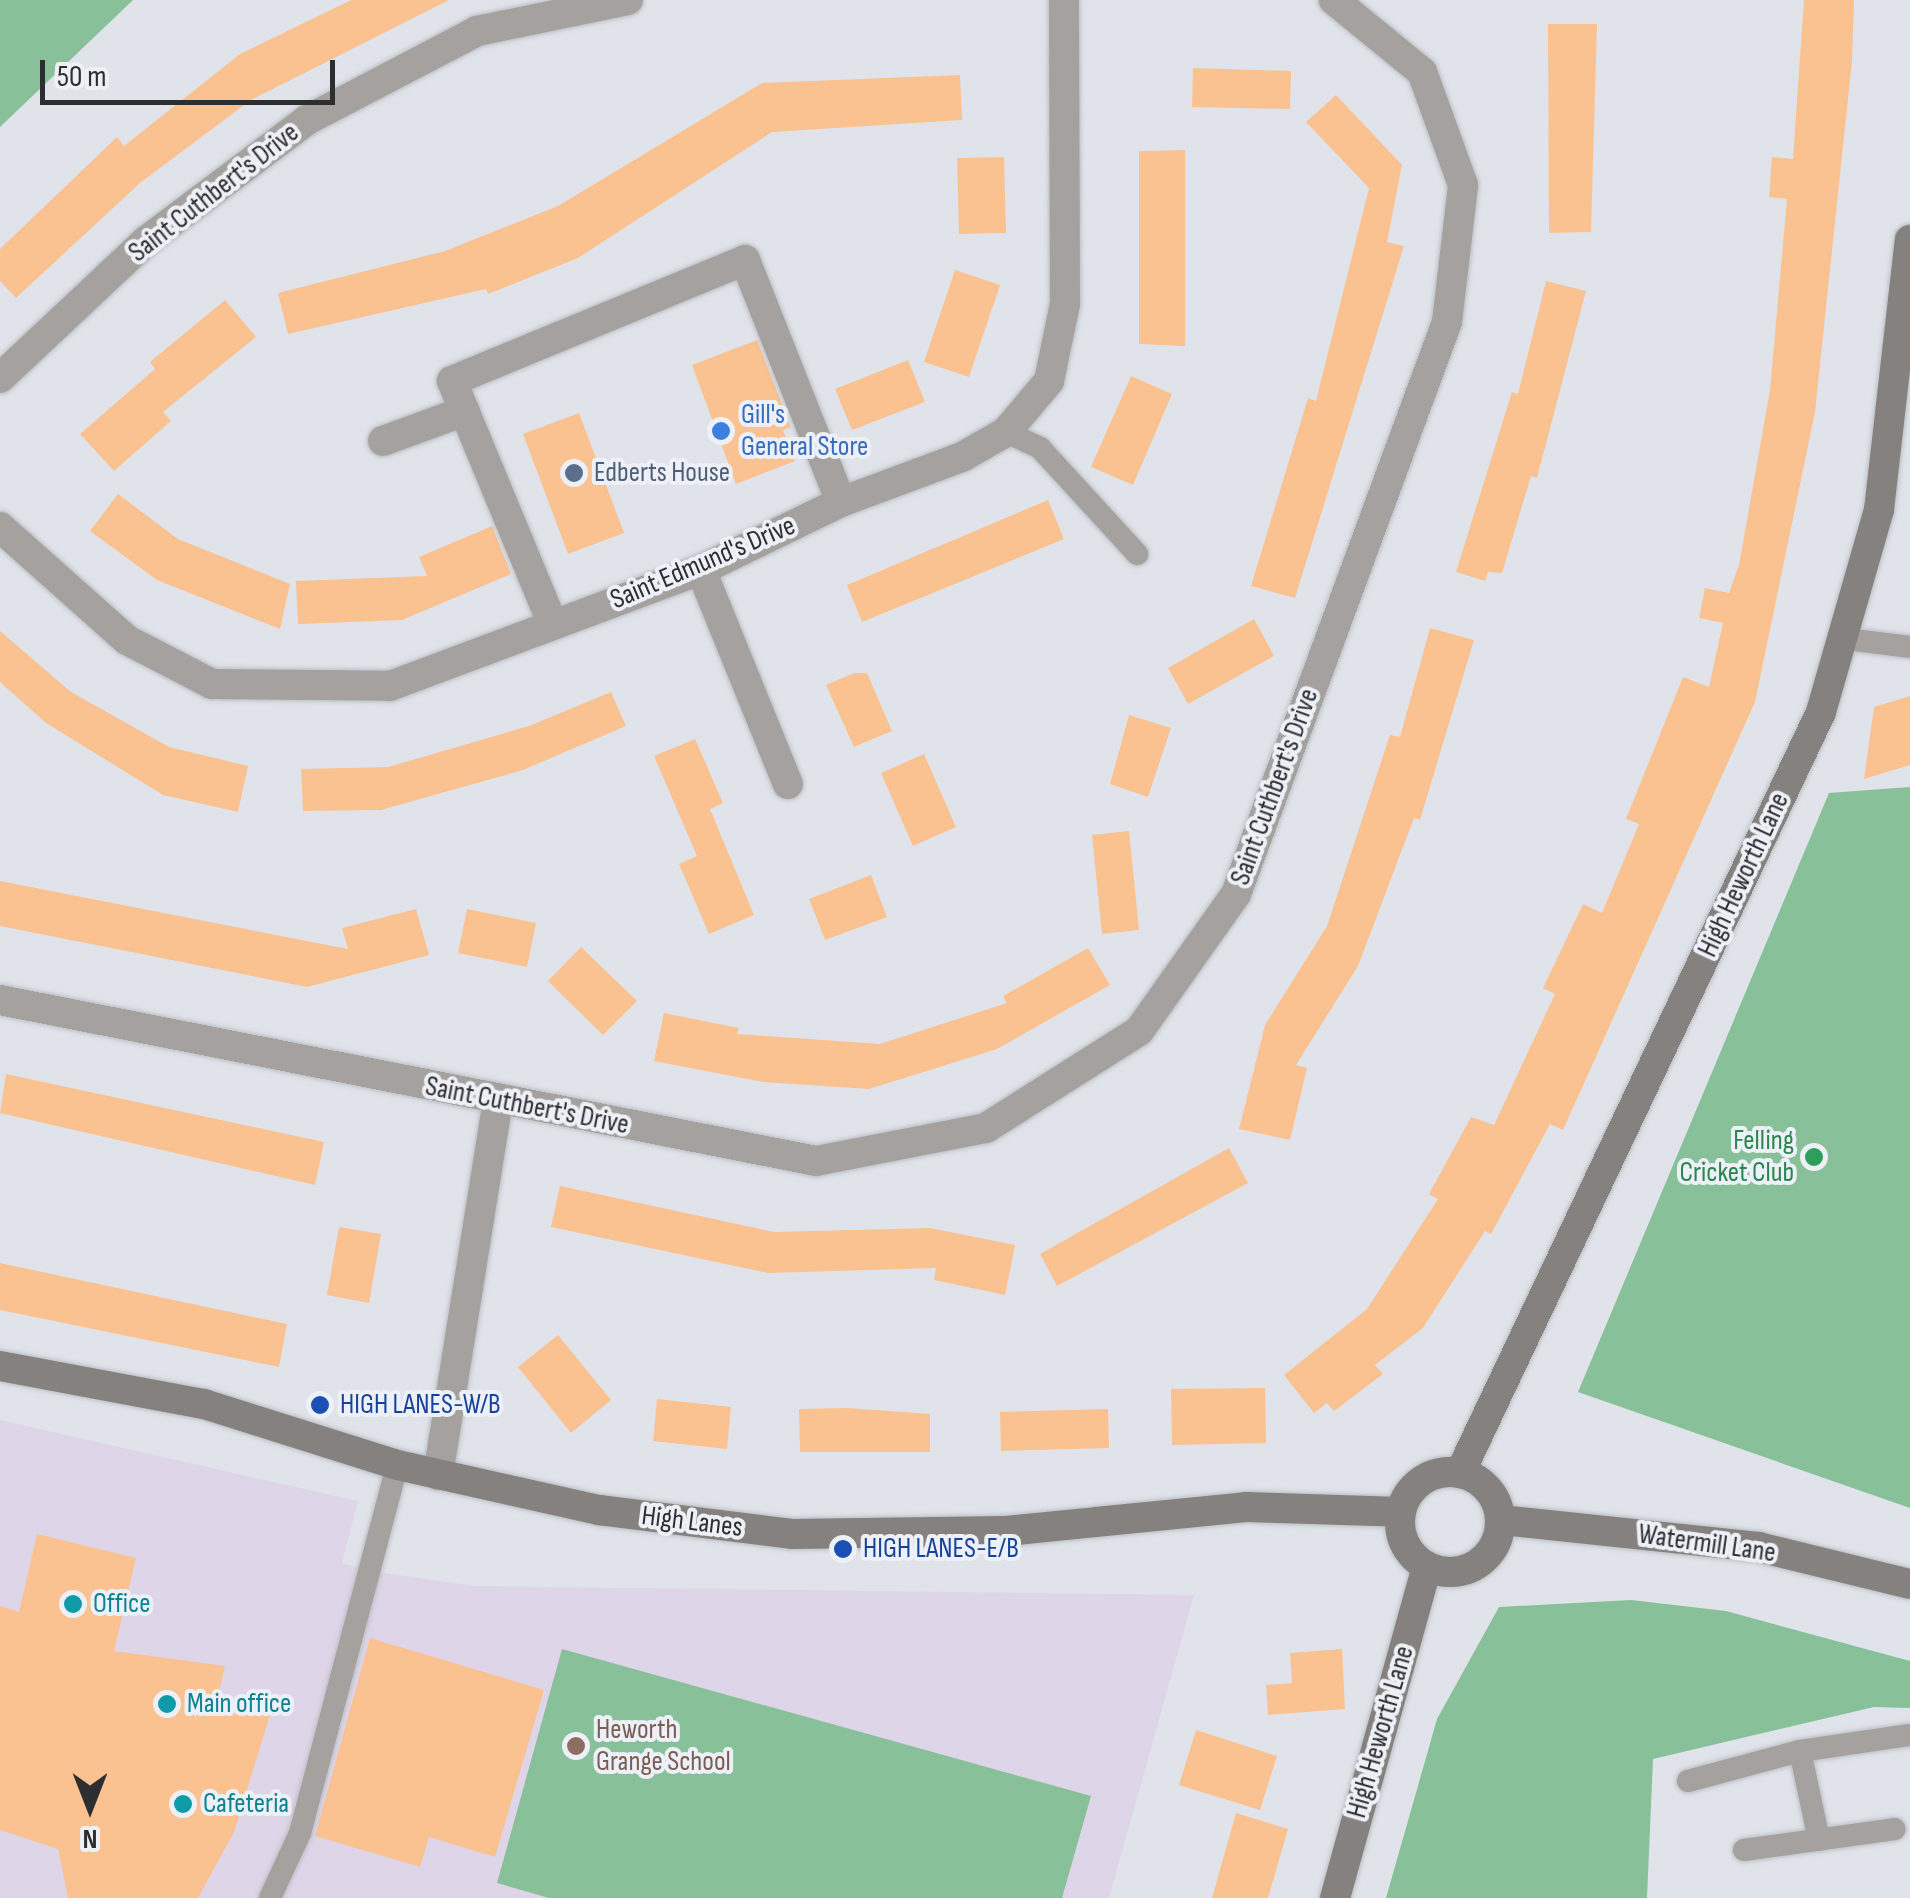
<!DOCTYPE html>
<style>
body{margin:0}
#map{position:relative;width:1910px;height:1898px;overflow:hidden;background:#e0e4ea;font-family:"Sofia Sans Condensed",sans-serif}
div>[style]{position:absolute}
.education>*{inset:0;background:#dfd5e9}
.green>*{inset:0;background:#88c09a}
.building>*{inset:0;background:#fac191}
.roads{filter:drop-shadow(0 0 2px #bcc0c5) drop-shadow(0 0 2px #bcc0c5)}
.lane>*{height:22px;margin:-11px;padding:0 11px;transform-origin:11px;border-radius:11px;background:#a4a19f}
.street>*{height:30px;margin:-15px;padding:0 15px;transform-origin:15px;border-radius:15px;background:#a4a19f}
.secondary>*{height:30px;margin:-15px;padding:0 15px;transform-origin:15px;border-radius:15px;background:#85817e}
.secondary>.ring{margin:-15px;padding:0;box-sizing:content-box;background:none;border:30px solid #85817e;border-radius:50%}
.dots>*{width:28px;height:28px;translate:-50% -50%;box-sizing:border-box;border:5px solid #edf1f7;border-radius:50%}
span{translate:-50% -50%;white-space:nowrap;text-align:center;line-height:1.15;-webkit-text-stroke:8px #edf1f7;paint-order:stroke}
.street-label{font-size:28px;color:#2c2e30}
.shop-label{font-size:28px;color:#366cbe}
.left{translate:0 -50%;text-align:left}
.service-label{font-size:28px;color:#4e5e75}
.leisure-label{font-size:28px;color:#27864d}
.right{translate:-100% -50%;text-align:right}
.transit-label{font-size:28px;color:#164399}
.culture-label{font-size:28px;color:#0d838f}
.education-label{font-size:28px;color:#785e54}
.north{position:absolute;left:40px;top:1758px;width:100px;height:100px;-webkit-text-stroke:8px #edf1f7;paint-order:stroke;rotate:180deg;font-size:28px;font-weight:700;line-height:40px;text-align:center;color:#2c2e30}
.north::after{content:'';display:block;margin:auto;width:35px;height:45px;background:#2c2e30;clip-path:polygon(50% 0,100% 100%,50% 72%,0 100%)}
.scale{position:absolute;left:40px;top:60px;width:295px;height:45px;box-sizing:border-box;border:5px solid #2c2e30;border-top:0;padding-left:12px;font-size:30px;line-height:35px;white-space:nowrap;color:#2c2e30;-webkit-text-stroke:8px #edf1f7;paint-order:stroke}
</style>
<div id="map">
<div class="education">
<i style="clip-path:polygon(0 1420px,358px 1501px,342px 1563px,370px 1571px,475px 1586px,1194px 1595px,1109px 1898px,0 1898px)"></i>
</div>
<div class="green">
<i style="clip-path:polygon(0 0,133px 0,0 127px)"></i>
<i style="clip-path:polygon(1910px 787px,1910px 1508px,1578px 1392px,1829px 793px)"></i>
<i style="clip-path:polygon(1631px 1600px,1726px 1611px,1910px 1661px,1910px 1708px,1874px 1707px,1653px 1759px,1647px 1898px,1386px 1898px,1437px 1719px,1499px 1607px)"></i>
<i style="clip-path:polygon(562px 1649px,1091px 1796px,1062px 1898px,549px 1898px,497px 1883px)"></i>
</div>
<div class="building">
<i style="clip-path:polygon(351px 0,449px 0,251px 100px,140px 183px,16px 298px,0 281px,0 249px,117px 137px,124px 146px,240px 54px)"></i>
<i style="clip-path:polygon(1804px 0,1854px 0,1852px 61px,1815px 412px,1755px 702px,1563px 1130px,1550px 1124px,1491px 1234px,1485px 1231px,1423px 1328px,1375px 1365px,1383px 1374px,1334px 1411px,1327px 1403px,1314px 1413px,1284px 1375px,1367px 1309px,1438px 1199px,1429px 1194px,1471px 1117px,1494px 1125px,1555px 994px,1543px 988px,1583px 904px,1602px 913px,1639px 824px,1626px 819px,1683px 677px,1709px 687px,1723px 623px,1699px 618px,1705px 588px,1729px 593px,1739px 565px,1770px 390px,1787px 199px,1769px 197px,1772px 157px,1793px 159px)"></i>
<i style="clip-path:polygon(1548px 24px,1597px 24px,1591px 232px,1549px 233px)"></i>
<i style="clip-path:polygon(1193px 68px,1291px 71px,1290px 109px,1192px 107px)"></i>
<i style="clip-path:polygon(960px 75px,962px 120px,772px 132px,578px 258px,488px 294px,486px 289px,288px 334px,278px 293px,445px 251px,558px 206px,762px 83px)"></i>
<i style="clip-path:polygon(1336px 95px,1402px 165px,1387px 242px,1404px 246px,1295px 598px,1251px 586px,1308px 398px,1316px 401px,1369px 188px,1306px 122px)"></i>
<i style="clip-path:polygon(1185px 150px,1185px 346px,1139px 344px,1139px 151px)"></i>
<i style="clip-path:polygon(1004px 157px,1006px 233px,959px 234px,957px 158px)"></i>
<i style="clip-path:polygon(955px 270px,1000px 285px,969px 377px,924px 362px)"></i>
<i style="clip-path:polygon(1546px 281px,1586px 291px,1537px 478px,1531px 476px,1502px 573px,1488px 572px,1485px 581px,1456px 572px,1512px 392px,1518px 394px)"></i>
<i style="clip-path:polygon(225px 300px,256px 337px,163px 412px,171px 421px,114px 471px,80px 434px,155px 369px,150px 362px)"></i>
<i style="clip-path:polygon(757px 340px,791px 427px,783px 430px,795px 461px,736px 484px,692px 365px)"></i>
<i style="clip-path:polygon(908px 360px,925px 402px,852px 430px,835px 389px)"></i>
<i style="clip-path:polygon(1131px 376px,1172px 394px,1133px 485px,1091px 467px)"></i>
<i style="clip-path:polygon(579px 413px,624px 533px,568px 554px,523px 434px)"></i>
<i style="clip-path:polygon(118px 494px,178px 539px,290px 584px,280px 629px,157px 580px,90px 531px)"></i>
<i style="clip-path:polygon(1048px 500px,1064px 539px,862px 622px,847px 585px)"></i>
<i style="clip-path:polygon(492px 526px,511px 574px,402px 620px,298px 624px,296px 581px,427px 576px,419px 557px)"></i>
<i style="clip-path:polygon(1254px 619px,1274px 656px,1188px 704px,1168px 668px)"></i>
<i style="clip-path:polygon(1430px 628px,1474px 640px,1420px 820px,1414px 818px,1358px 966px,1296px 1065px,1307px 1068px,1290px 1140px,1239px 1129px,1265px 1025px,1327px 926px,1390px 735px,1400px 737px)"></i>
<i style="clip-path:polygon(0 631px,71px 692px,169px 747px,248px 766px,238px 812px,163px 795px,46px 723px,0 682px)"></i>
<i style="clip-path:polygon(854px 673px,867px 673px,892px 731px,854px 747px,826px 685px)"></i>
<i style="clip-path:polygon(611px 692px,626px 726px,523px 770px,381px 810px,303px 811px,301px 769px,388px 767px,529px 726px)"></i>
<i style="clip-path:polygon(1910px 696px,1910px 765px,1864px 779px,1874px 707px)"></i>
<i style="clip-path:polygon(1129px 715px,1171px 728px,1148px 797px,1110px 784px)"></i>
<i style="clip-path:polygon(695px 739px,723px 803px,710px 809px,754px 915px,709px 934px,679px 864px,697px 856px,654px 756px)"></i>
<i style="clip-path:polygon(924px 754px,956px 827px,913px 846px,881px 773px)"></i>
<i style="clip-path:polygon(1129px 831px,1139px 930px,1102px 934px,1092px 835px)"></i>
<i style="clip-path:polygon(871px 875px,887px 917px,825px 940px,809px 899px)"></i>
<i style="clip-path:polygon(0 881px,348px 949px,342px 928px,416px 909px,429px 955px,307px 987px,0 926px)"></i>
<i style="clip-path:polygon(467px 909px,536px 923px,527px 967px,458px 953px)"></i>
<i style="clip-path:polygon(581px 947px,637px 1001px,603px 1035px,548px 981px)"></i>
<i style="clip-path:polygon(1088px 948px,1110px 985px,997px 1049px,869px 1089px,763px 1082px,654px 1061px,664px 1013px,739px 1028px,737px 1034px,880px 1044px,1007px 1003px,1003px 996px)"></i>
<i style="clip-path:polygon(6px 1074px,324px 1142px,315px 1185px,0 1113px)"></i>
<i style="clip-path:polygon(1229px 1148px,1248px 1183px,1057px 1286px,1040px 1254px)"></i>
<i style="clip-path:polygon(560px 1186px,774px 1232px,930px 1228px,1015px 1245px,1005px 1295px,934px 1280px,936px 1268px,768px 1273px,551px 1227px)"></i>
<i style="clip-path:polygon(339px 1227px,381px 1234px,369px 1303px,327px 1295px)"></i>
<i style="clip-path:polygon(0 1263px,287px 1324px,279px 1367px,0 1310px)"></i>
<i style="clip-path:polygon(558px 1335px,611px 1400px,571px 1433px,518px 1367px)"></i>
<i style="clip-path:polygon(1265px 1388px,1266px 1443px,1172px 1445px,1171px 1389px)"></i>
<i style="clip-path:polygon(657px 1399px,731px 1407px,727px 1449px,653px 1441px)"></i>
<i style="clip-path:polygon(848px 1408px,930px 1414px,930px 1452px,800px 1452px,799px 1409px)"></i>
<i style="clip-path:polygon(1108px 1409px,1109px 1448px,1001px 1451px,1000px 1412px)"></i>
<i style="clip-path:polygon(37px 1534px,136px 1558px,114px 1651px,225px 1666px,217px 1700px,270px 1715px,234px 1832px,198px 1898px,68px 1898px,58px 1849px,0 1830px,0 1606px,19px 1612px)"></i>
<i style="clip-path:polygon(370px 1638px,544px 1690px,495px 1857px,429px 1837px,420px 1867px,315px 1836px)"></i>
<i style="clip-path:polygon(1342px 1649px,1345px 1709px,1268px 1715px,1266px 1685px,1292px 1683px,1290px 1653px)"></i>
<i style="clip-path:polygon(1196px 1730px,1277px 1756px,1260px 1810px,1179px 1785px)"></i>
<i style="clip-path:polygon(1236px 1813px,1288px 1829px,1268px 1898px,1212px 1898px)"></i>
</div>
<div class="roads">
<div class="lane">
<i style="left:1006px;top:432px;width:38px;rotate:25deg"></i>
<i style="left:1040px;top:448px;width:144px;rotate:47.5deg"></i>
<i style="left:1846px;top:639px;width:64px;rotate:7.1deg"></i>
<i style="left:1800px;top:1751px;width:91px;rotate:77.9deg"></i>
<i style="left:1688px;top:1781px;width:116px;rotate:-15deg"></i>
<i style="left:1800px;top:1751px;width:111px;rotate:-8.3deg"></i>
<i style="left:1744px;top:1850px;width:152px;rotate:-7.9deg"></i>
<i style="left:270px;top:1898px;width:72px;rotate:-65.2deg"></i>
<i style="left:300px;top:1833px;width:381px;rotate:-75.2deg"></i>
</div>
<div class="street">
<i style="left:0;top:378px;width:200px;rotate:-43.2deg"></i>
<i style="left:146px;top:241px;width:201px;rotate:-36.9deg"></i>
<i style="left:307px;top:120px;width:192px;rotate:-27.6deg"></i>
<i style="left:477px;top:31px;width:154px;rotate:-11.6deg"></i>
<i style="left:383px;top:441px;width:87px;rotate:-20.1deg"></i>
<i style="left:0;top:527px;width:170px;rotate:41.7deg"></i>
<i style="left:127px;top:640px;width:96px;rotate:27.4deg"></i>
<i style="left:212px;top:684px;width:178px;rotate:0.6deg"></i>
<i style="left:390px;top:686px;width:332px;rotate:-20.5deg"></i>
<i style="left:701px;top:570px;width:156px;rotate:-25.9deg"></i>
<i style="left:841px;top:502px;width:129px;rotate:-20.4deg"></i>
<i style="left:962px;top:457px;width:51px;rotate:-29.6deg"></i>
<i style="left:1006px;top:432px;width:67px;rotate:-49.9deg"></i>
<i style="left:1049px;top:381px;width:79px;rotate:-78.3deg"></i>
<i style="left:1065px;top:304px;width:304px;rotate:-90.2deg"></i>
<i style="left:701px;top:570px;width:231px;rotate:67.9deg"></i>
<i style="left:553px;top:625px;width:264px;rotate:-112.5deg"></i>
<i style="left:452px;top:381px;width:317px;rotate:-22.4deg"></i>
<i style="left:745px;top:260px;width:260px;rotate:68.4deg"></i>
<i style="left:0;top:1000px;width:832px;rotate:11.16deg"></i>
<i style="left:816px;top:1161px;width:173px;rotate:-11deg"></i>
<i style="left:986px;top:1128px;width:181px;rotate:-32.4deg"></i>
<i style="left:1139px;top:1031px;width:168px;rotate:-54.7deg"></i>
<i style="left:1236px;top:894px;width:610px;rotate:-69.75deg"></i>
<i style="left:1447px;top:322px;width:138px;rotate:-83.3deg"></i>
<i style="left:1463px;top:185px;width:120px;rotate:-109.9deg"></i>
<i style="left:1422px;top:72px;width:114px;rotate:-140.7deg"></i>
<i style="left:438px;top:1475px;width:379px;rotate:-80.9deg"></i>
</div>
<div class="secondary">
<i style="left:0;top:1366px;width:208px;rotate:10.6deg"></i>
<i style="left:204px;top:1404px;width:202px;rotate:17.5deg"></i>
<i style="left:397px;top:1465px;width:207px;rotate:12.6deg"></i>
<i style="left:599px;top:1510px;width:194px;rotate:7.1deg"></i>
<i style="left:792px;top:1534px;width:214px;rotate:-0.8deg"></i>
<i style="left:1006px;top:1531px;width:241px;rotate:-5.7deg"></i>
<i style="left:1246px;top:1507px;width:155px;rotate:1.8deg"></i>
<i class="ring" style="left:1400px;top:1472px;width:70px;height:70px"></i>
<i style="left:1460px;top:1473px;width:842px;rotate:-64.62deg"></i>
<i style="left:1821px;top:712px;width:210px;rotate:-74deg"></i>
<i style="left:1879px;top:510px;width:272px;rotate:-83.5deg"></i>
<i style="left:1501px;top:1520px;width:258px;rotate:6deg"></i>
<i style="left:1758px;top:1547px;width:156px;rotate:13.7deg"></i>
<i style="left:1335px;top:1898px;width:344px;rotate:-74.5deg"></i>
</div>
</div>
<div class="dots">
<i style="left:721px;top:431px;background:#3f7fe0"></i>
<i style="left:574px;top:473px;background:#5c6f8a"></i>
<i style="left:1814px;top:1157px;background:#2e9e5b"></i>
<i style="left:320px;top:1405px;background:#1a4fb4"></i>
<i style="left:843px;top:1549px;background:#1a4fb4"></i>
<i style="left:73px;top:1604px;background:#0f9aa8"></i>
<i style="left:167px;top:1704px;background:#0f9aa8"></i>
<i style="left:576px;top:1746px;background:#8d6e63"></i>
<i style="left:183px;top:1804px;background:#0f9aa8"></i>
</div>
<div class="street-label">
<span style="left:214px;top:193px;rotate:-38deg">Saint Cuthbert's Drive</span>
<span style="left:703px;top:563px;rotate:-23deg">Saint Edmund's Drive</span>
<span style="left:1275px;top:787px;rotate:-70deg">Saint Cuthbert's Drive</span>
<span style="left:1744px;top:875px;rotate:-65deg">High Heworth Lane</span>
<span style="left:527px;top:1106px;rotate:11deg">Saint Cuthbert's Drive</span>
<span style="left:692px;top:1522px;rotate:7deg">High Lanes</span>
<span style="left:1707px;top:1544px;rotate:8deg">Watermill Lane</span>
<span style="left:1381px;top:1732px;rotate:-74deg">High Heworth Lane</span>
</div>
<div class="shop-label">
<span class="left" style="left:741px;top:431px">Gill's<br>General Store</span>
</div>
<div class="service-label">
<span class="left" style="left:594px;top:473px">Edberts House</span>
</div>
<div class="leisure-label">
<span class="right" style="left:1794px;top:1157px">Felling<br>Cricket Club</span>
</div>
<div class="transit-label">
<span class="left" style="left:340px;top:1405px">HIGH LANES-W/B</span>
<span class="left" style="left:863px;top:1549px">HIGH LANES-E/B</span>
</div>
<div class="culture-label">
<span class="left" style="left:93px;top:1604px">Office</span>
<span class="left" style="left:187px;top:1704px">Main office</span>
<span class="left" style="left:203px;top:1804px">Cafeteria</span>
</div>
<div class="education-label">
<span class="left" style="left:596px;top:1746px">Heworth<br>Grange School</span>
</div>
<div class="north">N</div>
<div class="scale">50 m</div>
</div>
